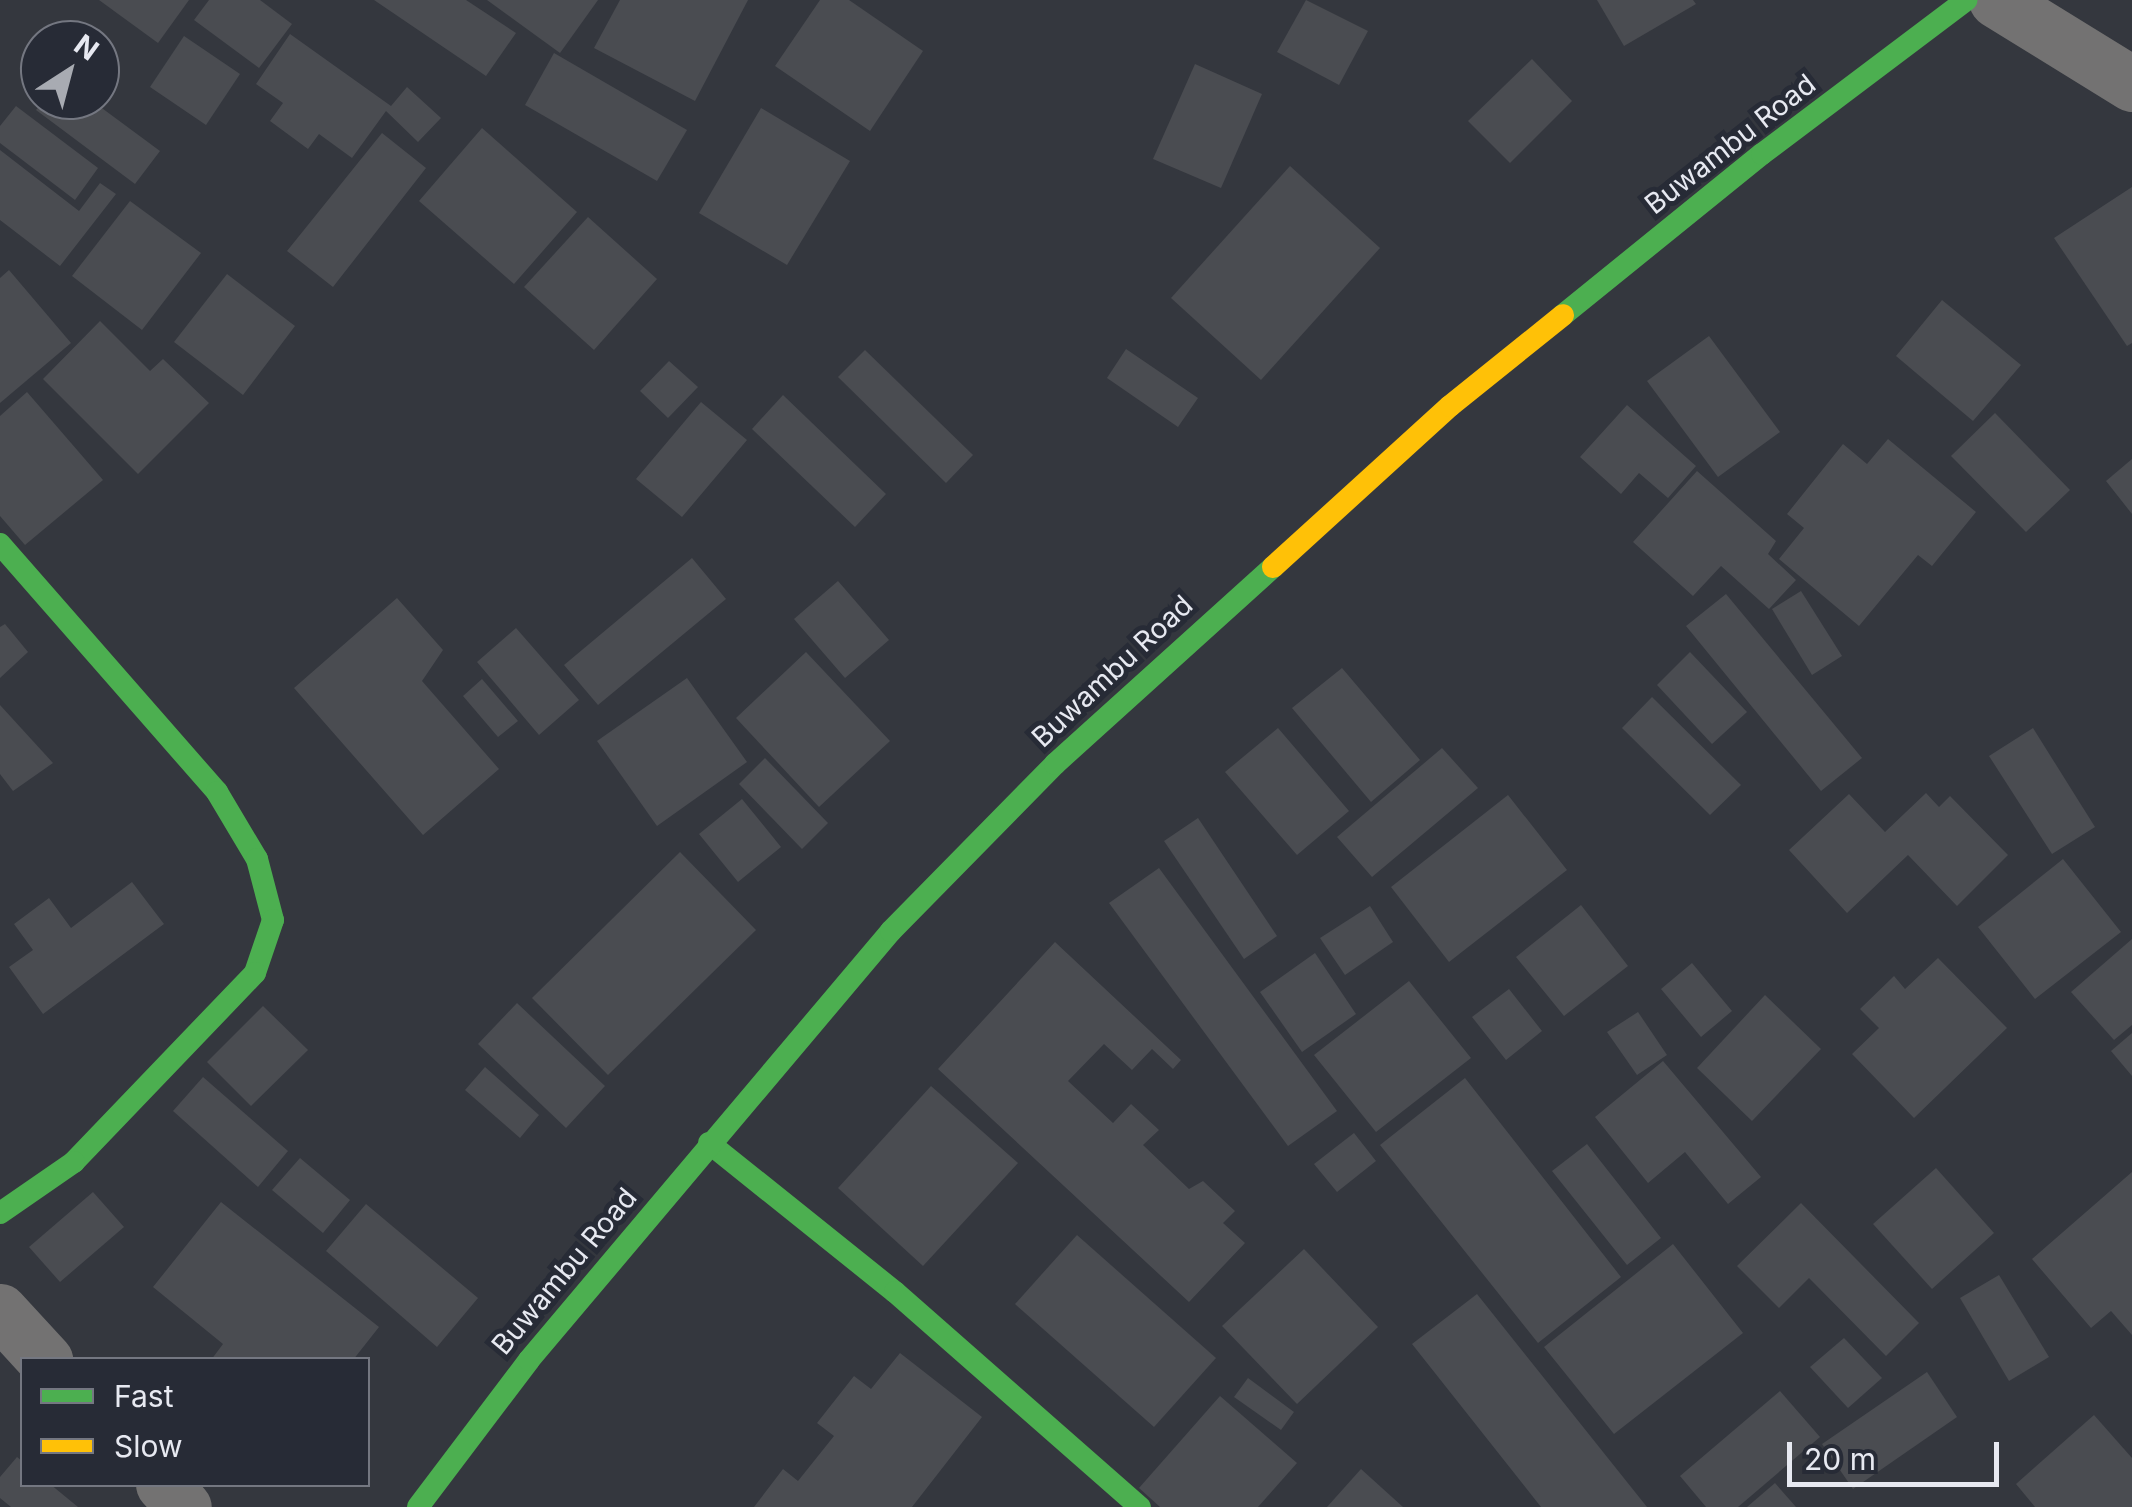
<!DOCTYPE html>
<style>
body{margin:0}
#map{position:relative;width:2132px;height:1507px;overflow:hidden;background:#34373e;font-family:Inter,sans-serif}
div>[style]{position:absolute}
.building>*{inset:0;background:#4a4c51}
.street>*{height:55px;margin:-27.5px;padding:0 27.5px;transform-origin:27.5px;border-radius:27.5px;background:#737272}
.fast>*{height:22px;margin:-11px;padding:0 11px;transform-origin:11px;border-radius:11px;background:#4caf50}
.slow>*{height:22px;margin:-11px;padding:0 11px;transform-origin:11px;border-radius:11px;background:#ffc107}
span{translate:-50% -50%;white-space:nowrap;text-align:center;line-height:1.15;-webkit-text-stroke:10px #272b36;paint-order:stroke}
.street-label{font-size:28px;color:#e7e9f1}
.legend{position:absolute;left:20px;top:1357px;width:350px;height:130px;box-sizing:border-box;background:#272b36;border:2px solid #747781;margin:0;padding:12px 18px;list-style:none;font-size:30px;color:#e7e9f1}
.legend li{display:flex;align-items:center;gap:20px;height:50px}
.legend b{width:50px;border:2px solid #747781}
.north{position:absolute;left:20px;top:20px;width:100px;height:100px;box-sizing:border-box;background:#272b36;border:2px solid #747781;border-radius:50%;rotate:36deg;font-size:28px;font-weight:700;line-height:40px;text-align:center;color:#e7e9f1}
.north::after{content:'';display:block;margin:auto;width:35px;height:45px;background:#a8abb2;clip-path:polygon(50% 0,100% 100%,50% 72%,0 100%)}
.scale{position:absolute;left:1787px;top:1442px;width:212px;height:45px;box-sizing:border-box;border:5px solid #e7e9f1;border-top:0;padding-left:12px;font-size:30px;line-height:35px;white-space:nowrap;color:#e7e9f1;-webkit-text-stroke:8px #272b36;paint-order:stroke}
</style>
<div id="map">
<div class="building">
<i style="clip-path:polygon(99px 0,189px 0,158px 43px)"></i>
<i style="clip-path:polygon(209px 0,260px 0,292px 24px,259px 68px,194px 20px)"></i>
<i style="clip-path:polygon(374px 0,466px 0,516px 33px,486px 76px)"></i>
<i style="clip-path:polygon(487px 0,598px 0,560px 53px)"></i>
<i style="clip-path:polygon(620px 0,748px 0,695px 101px,594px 48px)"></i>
<i style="clip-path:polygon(820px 0,849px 0,923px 51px,870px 131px,775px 66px)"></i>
<i style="clip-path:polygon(1306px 0,1368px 31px,1339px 85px,1277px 52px)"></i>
<i style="clip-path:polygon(1597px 0,1693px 0,1696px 4px,1624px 46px)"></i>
<i style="clip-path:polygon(290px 34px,391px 106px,407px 87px,441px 118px,418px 142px,386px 111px,352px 158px,319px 134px,308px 149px,270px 121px,283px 103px,256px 84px)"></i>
<i style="clip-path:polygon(184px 36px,240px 74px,206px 125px,150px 87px)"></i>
<i style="clip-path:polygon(554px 53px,687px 130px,657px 181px,525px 105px)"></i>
<i style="clip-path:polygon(1532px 59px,1572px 101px,1510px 163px,1468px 121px)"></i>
<i style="clip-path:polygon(1195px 64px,1262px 94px,1221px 188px,1153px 159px)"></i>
<i style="clip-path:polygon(44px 100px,91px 100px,160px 151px,135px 184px,36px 110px)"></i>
<i style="clip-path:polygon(16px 106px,98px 168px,75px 200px,0 143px,0 126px)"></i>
<i style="clip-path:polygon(761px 108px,850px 161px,787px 265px,699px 213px)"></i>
<i style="clip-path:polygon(482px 128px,577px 212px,514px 284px,419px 201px)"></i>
<i style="clip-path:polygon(382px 133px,426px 168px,333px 287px,287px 251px)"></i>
<i style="clip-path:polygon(0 150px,79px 211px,100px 183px,116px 194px,60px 266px,0 220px)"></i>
<i style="clip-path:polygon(1290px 166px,1380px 248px,1261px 380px,1171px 298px)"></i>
<i style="clip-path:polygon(2132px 187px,2132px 343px,2127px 346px,2054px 238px)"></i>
<i style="clip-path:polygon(130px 201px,201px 253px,142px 330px,72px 276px)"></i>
<i style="clip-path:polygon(588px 217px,657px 279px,594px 350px,524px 287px)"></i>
<i style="clip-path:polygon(9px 270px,71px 343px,0 403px,0 278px)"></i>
<i style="clip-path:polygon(227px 274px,295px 326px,243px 395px,174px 342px)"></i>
<i style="clip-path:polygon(1942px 300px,2021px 365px,1973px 421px,1896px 356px)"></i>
<i style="clip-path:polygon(100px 321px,150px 371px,163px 359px,209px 403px,138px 474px,43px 379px)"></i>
<i style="clip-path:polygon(1709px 336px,1780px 432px,1718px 477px,1647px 381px)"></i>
<i style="clip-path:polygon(1126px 349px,1198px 398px,1178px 427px,1107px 378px)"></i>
<i style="clip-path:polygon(865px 350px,973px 455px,946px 483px,838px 377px)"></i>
<i style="clip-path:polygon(669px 361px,698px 387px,668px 418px,640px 391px)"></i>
<i style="clip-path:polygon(27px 392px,103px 480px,25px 545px,0 516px,0 416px)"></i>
<i style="clip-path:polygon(783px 395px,886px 494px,855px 527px,752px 429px)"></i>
<i style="clip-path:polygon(701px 402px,747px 440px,682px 517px,636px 479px)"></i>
<i style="clip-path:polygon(1627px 405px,1696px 466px,1668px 498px,1639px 473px,1621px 494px,1580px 457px)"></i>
<i style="clip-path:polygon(1995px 413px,2070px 490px,2026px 532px,1951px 456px)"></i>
<i style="clip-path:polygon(1888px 439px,1976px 512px,1932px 566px,1918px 555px,1859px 626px,1779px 559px,1804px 528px,1787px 514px,1843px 444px,1867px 464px)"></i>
<i style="clip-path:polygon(2132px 459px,2132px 514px,2106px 481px)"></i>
<i style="clip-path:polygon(1697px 471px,1776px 541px,1768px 554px,1796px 580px,1769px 609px,1721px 566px,1693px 596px,1633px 542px)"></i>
<i style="clip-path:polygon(692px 558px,726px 599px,598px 705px,564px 665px)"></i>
<i style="clip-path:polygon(838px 581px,889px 640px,845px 678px,794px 619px)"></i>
<i style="clip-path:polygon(1801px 591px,1842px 656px,1812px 675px,1772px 609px)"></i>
<i style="clip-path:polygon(1726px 594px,1862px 758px,1821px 791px,1686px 626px)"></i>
<i style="clip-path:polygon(397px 598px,443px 650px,422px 681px,499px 769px,423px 835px,294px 688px)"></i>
<i style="clip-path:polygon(5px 624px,28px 652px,0 678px,0 627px)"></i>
<i style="clip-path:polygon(516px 628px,579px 700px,539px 735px,477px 662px)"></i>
<i style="clip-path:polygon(806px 652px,890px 741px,819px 807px,736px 718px)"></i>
<i style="clip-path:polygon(1690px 652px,1747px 712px,1712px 744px,1657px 685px)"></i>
<i style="clip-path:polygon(1342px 668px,1420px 760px,1371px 802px,1292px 708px)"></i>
<i style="clip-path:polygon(687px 678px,747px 762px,657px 826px,597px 741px)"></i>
<i style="clip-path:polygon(482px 679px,518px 721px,498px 737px,463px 696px)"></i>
<i style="clip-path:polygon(1652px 697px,1741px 785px,1710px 815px,1622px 728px)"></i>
<i style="clip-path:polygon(0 705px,53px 763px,13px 791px,0 774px)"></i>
<i style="clip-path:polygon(1278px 728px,1349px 811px,1297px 855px,1225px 772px)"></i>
<i style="clip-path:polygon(2033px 728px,2095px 827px,2052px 854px,1989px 756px)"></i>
<i style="clip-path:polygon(1442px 748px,1478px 788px,1372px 877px,1337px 837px)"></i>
<i style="clip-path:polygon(765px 758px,828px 823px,802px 849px,739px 784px)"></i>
<i style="clip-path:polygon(1926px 793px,1939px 807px,1950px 796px,2008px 855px,1957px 906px,1908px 855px,1847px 913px,1789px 850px,1849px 794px,1885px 832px)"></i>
<i style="clip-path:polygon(1508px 795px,1567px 870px,1449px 962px,1391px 887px)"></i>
<i style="clip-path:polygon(742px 799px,781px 847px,738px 882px,699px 834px)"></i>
<i style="clip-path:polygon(1198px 818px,1277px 936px,1244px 959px,1164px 841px)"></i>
<i style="clip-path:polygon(680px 852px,756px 930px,608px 1075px,532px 998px)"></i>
<i style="clip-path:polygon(2063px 859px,2121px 932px,2035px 999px,1978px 927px)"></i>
<i style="clip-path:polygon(1159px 868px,1337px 1111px,1288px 1146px,1109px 903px)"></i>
<i style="clip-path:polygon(132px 882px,164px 924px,43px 1014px,9px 967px,33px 950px,14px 924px,49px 898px,71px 928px)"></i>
<i style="clip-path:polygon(1581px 905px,1628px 966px,1564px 1016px,1516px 957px)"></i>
<i style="clip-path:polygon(1370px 906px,1393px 942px,1345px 975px,1320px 938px)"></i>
<i style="clip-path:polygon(2132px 939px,2132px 1025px,2114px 1040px,2071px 992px)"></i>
<i style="clip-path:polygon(1055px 942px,1181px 1060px,1173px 1069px,1152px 1049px,1132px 1070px,1104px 1044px,1068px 1081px,1113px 1123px,1131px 1104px,1159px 1130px,1143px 1145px,1189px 1189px,1203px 1181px,1235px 1211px,1223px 1223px,1245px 1243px,1189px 1302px,938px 1069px)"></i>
<i style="clip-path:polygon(1315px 953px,1356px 1014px,1302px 1052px,1260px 992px)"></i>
<i style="clip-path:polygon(1938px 958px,2007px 1028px,1914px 1118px,1852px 1054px,1879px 1028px,1860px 1009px,1894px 976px,1905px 989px)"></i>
<i style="clip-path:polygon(1692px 963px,1732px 1011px,1701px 1037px,1661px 989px)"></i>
<i style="clip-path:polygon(1409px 981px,1471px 1058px,1376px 1132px,1314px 1055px)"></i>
<i style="clip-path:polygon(1509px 989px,1542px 1031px,1506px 1060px,1472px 1017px)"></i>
<i style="clip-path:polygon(1765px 995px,1821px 1049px,1752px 1121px,1697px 1068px)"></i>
<i style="clip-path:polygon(517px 1003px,605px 1086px,566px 1128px,478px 1044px)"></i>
<i style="clip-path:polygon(263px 1006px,308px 1050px,251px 1106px,207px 1062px)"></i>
<i style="clip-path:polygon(1638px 1012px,1667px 1055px,1637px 1075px,1607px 1032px)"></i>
<i style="clip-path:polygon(2132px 1033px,2132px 1076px,2111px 1051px)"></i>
<i style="clip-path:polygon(1663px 1061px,1761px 1177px,1728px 1204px,1685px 1152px,1648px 1183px,1595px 1117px)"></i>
<i style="clip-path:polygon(485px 1067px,539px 1115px,520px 1138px,465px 1090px)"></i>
<i style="clip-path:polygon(203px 1077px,288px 1151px,258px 1187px,173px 1111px)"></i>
<i style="clip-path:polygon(1465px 1078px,1621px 1277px,1538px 1343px,1380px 1145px)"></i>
<i style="clip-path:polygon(931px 1086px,1018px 1163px,923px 1266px,838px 1188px)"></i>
<i style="clip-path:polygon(1354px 1133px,1376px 1161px,1337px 1192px,1314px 1164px)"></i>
<i style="clip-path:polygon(1587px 1144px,1661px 1238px,1627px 1265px,1552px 1171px)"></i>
<i style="clip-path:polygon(300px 1158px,350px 1200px,323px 1233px,272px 1190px)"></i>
<i style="clip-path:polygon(1936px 1168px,1994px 1233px,1932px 1289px,1873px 1224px)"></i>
<i style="clip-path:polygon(2132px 1172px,2132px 1335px,2111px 1311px,2091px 1328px,2032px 1259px)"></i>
<i style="clip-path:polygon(93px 1192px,124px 1227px,60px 1282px,29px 1247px)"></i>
<i style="clip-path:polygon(221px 1202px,379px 1327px,353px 1360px,211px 1360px,223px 1344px,153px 1287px)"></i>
<i style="clip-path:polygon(1801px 1203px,1919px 1323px,1886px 1356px,1809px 1278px,1779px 1308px,1737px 1266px)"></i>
<i style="clip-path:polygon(366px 1204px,478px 1298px,437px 1347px,326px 1251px)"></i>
<i style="clip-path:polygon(1077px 1235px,1216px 1358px,1154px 1427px,1015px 1304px)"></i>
<i style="clip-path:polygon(1673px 1244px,1743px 1333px,1614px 1434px,1544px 1347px)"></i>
<i style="clip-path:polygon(1304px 1249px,1378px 1327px,1297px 1404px,1222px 1326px)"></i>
<i style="clip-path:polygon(1999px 1275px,2049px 1357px,2009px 1381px,1960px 1298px)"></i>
<i style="clip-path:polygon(1477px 1294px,1647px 1507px,1541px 1507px,1412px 1344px)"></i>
<i style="clip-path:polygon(1844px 1338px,1882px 1378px,1848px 1408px,1810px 1367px)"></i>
<i style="clip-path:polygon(900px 1353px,982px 1417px,912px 1507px,754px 1507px,783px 1469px,798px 1481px,834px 1436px,817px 1423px,854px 1376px,871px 1389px)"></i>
<i style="clip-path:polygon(1927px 1372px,1957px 1417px,1853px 1489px,1822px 1444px)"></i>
<i style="clip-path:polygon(1248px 1378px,1294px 1412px,1281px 1430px,1234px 1397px)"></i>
<i style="clip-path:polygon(1780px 1391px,1820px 1437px,1738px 1507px,1706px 1507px,1680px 1476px)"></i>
<i style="clip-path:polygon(1220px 1396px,1297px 1463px,1258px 1507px,1160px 1507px,1139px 1488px)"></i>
<i style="clip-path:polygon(2094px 1415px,2132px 1458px,2132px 1507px,2035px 1507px,2016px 1484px)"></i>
<i style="clip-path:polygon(17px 1457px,22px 1461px,22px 1484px,50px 1484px,78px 1507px,11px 1507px,0 1498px,0 1477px)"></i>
<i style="clip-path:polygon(1361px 1469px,1403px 1507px,1327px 1507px)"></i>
<i style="clip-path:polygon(1775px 1483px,1796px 1507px,1747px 1507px)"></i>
</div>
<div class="street">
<i style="left:1996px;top:0;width:160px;rotate:31.7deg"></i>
<i style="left:0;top:1311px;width:67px;rotate:47.4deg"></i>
<i style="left:163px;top:1484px;width:31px;rotate:48deg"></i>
</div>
<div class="fast">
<i style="left:1563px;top:315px;width:256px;rotate:-39deg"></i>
<i style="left:1762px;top:154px;width:256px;rotate:-37deg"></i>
<i style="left:0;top:544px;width:330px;rotate:48.8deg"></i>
<i style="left:217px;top:792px;width:78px;rotate:59.2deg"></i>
<i style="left:257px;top:859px;width:63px;rotate:75.3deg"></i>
<i style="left:273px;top:920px;width:56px;rotate:108.8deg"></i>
<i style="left:255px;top:973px;width:262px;rotate:133.8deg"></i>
<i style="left:74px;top:1162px;width:90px;rotate:145.4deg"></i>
<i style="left:709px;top:1143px;width:238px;rotate:38.7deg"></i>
<i style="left:895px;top:1292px;width:326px;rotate:41.3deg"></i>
<i style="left:418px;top:1507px;width:184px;rotate:-52.9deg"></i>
<i style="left:529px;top:1360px;width:561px;rotate:-49.84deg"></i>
<i style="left:891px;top:931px;width:234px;rotate:-45.5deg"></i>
<i style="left:1055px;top:764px;width:294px;rotate:-42.1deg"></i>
</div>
<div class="slow">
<i style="left:1273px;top:567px;width:239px;rotate:-42.3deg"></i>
<i style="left:1450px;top:406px;width:145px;rotate:-38.8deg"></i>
</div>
<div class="street-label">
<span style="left:1730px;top:144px;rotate:-38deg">Buwambu Road</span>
<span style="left:1112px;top:671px;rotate:-43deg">Buwambu Road</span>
<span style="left:564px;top:1271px;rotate:-50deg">Buwambu Road</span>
</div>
<ul class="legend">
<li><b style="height:12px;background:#4caf50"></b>Fast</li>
<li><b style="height:12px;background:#ffc107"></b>Slow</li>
</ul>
<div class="north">N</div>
<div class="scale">20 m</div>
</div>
